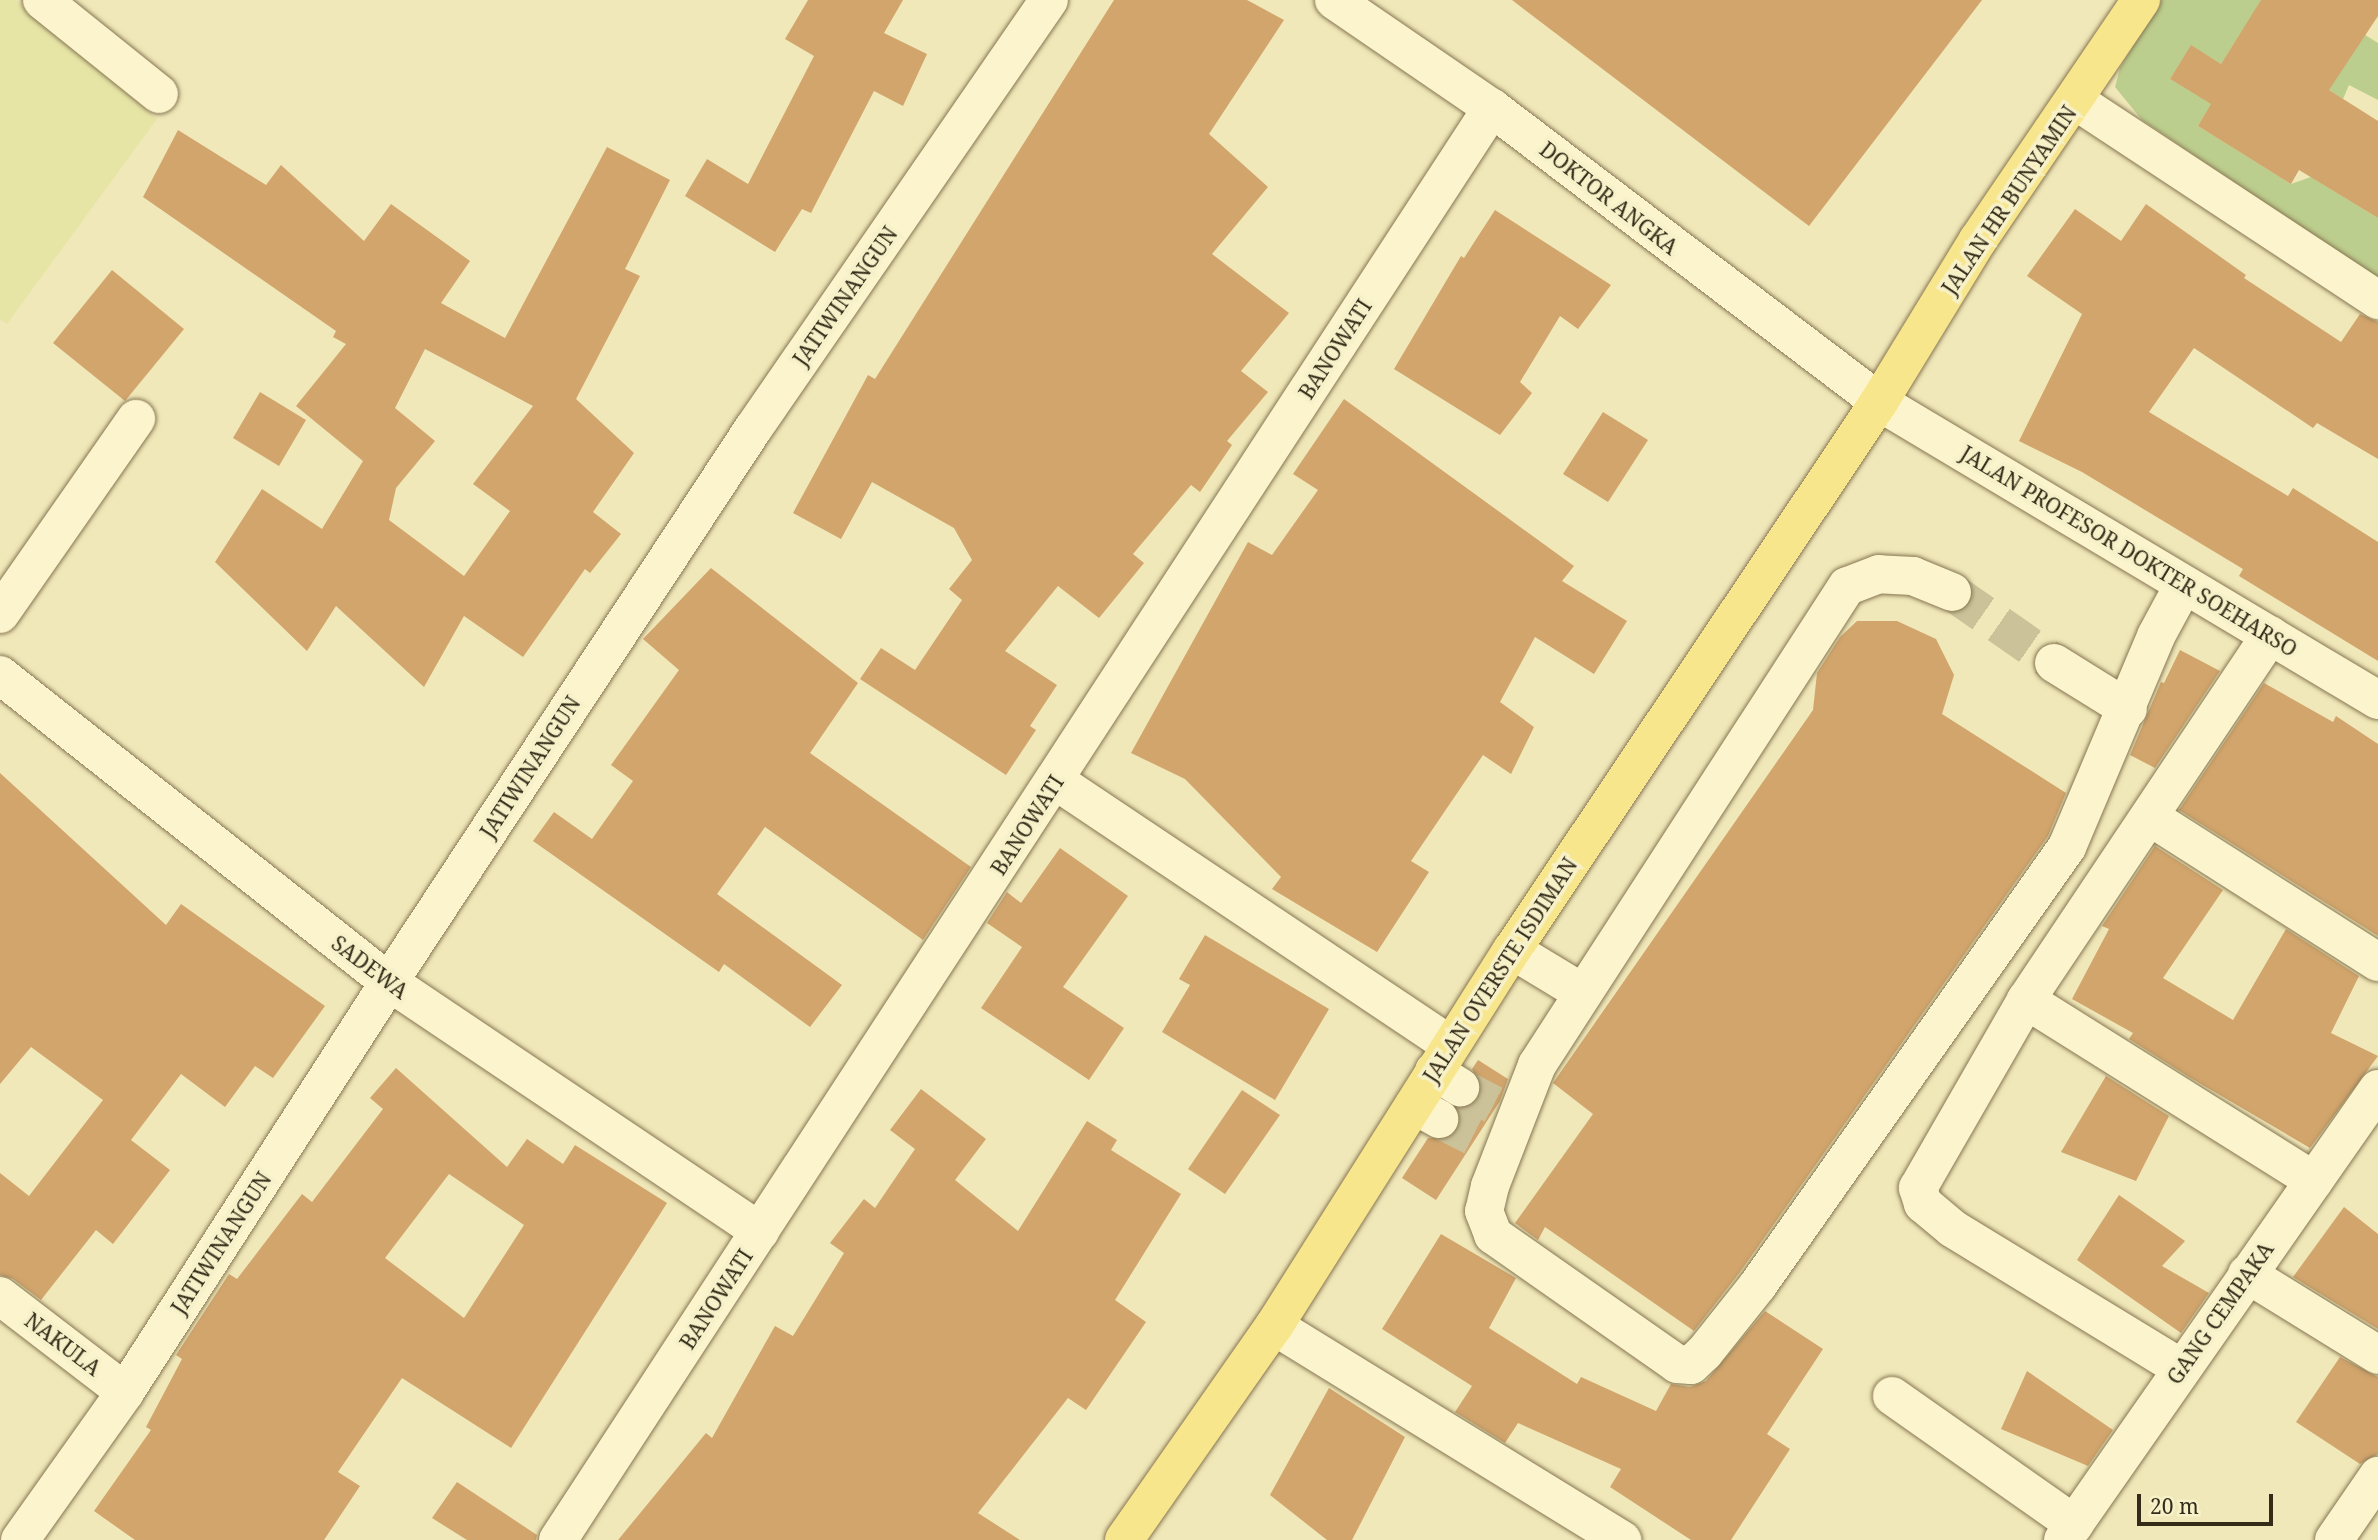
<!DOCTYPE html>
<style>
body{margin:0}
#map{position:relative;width:2378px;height:1540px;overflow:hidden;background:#f0e8b9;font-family:"Noto Serif",serif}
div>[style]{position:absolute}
.farmland>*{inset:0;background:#e6e5a6}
.green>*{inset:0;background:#bcce8d}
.building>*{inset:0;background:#d1a56c}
.minor-tunnel>*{height:38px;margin-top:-19px;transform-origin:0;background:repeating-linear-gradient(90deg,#cbc299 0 38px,transparent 0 57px)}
.roads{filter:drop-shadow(0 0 2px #877653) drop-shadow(0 0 2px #877653)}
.minor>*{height:38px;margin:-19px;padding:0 19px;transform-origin:19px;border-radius:19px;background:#fbf4cc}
.major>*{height:38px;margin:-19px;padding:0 19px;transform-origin:19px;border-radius:19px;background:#f8e68c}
span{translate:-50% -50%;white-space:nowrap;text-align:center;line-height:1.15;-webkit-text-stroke:7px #f7f1c9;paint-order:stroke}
.street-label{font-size:21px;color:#352b19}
.scale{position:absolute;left:2137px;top:1494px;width:136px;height:32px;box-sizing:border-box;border:4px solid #352b19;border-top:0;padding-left:9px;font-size:21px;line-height:24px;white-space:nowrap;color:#352b19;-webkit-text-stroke:5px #f7f1c9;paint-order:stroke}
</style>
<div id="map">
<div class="farmland">
<i style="clip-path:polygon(0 0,16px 0,157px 119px,7px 324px,0 319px)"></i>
</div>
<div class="green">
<i style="clip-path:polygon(2160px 0,2309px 0,2378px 43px,2378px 100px,2349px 85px,2343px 99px,2240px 34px,2221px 64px,2191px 46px,2170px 79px,2212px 104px,2198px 126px,2291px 184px,2311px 177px,2378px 218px,2378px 279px,2142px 120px,2115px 87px,2120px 68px)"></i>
</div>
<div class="building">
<i style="clip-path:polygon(808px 0,903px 0,884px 33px,927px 54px,903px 106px,874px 91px,811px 213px,802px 209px,775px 252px,685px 196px,707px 159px,748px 184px,814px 56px,785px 39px)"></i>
<i style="clip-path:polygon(1114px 0,1247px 0,1284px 20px,1209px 134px,1268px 187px,1212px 254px,1289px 313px,1241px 371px,1268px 392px,1227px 441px,1232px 445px,1200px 492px,1191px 485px,1133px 554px,1144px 563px,1099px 618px,1058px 586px,1005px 651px,1057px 685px,1030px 726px,1036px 730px,1006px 775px,860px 679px,881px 648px,915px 670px,962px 600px,949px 589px,972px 560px,954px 528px,872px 482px,841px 539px,793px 513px,868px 375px,875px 379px)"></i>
<i style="clip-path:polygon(1512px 0,1982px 0,1809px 226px)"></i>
<i style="clip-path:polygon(2261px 0,2378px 0,2378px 16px,2329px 90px,2378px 121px,2378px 218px,2299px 170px,2291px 184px,2198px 126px,2211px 104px,2170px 79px,2191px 45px,2221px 64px)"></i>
<i style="clip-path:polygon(evenodd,178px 130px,266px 185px,281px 165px,364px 241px,391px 204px,470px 261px,441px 303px,505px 338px,607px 147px,670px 180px,625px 269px,640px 276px,576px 399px,634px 453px,593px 512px,621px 534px,590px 573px,585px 569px,523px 657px,464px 616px,424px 687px,336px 606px,307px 651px,215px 562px,262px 489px,322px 529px,363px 461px,296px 406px,346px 344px,333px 337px,336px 331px,143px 197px,178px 130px,425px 349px,533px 406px,473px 484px,510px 511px,464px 576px,389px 520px,396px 488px,435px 441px,395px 408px,425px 349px)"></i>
<i style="clip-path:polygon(2146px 204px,2246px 275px,2244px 278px,2341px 342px,2360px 314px,2378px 322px,2378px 459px,2317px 423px,2313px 428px,2194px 348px,2149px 412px,2288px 496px,2293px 488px,2378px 542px,2378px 661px,2239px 576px,2243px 569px,2082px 472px,2019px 441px,2082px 314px,2027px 276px,2075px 209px,2121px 241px)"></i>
<i style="clip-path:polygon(1495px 210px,1611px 285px,1578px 329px,1560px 316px,1520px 382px,1532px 393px,1500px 435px,1394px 369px,1461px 256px,1464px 258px)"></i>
<i style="clip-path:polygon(112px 270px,184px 329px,125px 401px,53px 343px)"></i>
<i style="clip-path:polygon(260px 392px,306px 420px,279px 466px,233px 438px)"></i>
<i style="clip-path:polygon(1344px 399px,1574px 566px,1562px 581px,1627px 621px,1594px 674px,1535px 637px,1500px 702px,1534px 727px,1511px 774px,1483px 755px,1411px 861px,1429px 872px,1377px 952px,1272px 889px,1281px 877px,1185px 779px,1131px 753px,1248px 542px,1272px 555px,1318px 490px,1293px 474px)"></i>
<i style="clip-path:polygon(1603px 412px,1648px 440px,1608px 502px,1563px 474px)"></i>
<i style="clip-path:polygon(711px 568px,858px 683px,810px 753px,971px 867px,923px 940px,765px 827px,717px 894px,842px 985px,810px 1027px,724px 964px,719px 972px,533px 841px,554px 812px,592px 839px,633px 781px,611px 765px,679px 670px,643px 639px)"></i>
<i style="clip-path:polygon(1857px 621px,1897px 621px,1936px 639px,1954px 675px,1942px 714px,2066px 793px,2048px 836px,1740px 1272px,1694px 1331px,1545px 1227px,1538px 1240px,1515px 1223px,1593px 1114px,1553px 1083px,1813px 710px,1817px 673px,1840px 637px)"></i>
<i style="clip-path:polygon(2180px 650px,2220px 671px,2155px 768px,2130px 755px,2161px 682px,2164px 683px)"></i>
<i style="clip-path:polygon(2264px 683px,2333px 722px,2336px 716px,2378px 744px,2378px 936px,2179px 810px)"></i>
<i style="clip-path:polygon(0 773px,166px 925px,181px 904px,325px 1006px,273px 1078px,255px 1066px,225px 1107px,181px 1074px,131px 1140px,170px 1170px,113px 1244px,96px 1230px,41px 1300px,13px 1279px,0 1275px,0 1173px,29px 1196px,103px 1100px,31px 1047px,0 1084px)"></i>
<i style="clip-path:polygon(2155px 846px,2223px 890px,2163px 978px,2233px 1020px,2286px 929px,2359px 976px,2331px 1033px,2378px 1056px,2310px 1148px,2189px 1077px,2129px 1039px,2133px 1033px,2072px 999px,2109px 929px,2102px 926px)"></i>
<i style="clip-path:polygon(1060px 848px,1128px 896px,1063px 987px,1124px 1028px,1089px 1080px,981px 1008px,1022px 947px,987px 923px,1007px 892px,1021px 903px)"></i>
<i style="clip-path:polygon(1205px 935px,1329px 1009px,1275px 1100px,1162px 1032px,1190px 985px,1179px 979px)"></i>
<i style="clip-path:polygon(1478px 1060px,1508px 1079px,1500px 1101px,1436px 1200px,1402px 1178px,1428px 1138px,1451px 1137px,1458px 1129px,1458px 1109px,1478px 1099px,1482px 1087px,1472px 1069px)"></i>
<i style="clip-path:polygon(evenodd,396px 1068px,507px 1167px,527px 1139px,563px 1164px,575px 1145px,667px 1203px,511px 1448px,402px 1378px,338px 1472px,360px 1486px,324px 1540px,135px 1540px,94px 1511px,151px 1430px,146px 1427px,182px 1359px,176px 1355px,229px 1274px,237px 1279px,302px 1194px,312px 1202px,383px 1109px,370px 1098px,396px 1068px,449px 1174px,524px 1225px,464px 1318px,385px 1258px,449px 1174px)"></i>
<i style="clip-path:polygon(2106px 1076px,2169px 1116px,2136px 1181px,2061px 1152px)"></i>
<i style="clip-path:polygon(921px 1089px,986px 1139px,955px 1180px,1018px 1231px,1087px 1121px,1117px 1140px,1111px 1150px,1181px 1194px,1115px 1300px,1146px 1322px,1086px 1410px,1068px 1398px,978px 1513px,1020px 1540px,618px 1540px,706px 1433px,712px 1438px,775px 1326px,793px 1336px,844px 1253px,830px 1243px,864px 1199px,875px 1208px,915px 1149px,890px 1130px)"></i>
<i style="clip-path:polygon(1242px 1090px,1280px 1115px,1225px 1194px,1188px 1169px)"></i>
<i style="clip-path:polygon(2119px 1195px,2185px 1241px,2162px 1266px,2209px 1293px,2181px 1333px,2077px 1260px)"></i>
<i style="clip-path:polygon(2344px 1207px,2378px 1234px,2378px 1329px,2293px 1277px)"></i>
<i style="clip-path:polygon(1441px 1234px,1516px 1278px,1489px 1328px,1577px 1384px,1581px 1377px,1656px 1411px,1671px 1384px,1690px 1387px,1706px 1381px,1765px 1311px,1823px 1349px,1767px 1434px,1790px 1449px,1731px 1540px,1691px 1540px,1610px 1487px,1621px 1469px,1518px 1423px,1505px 1443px,1455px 1412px,1472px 1386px,1382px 1329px)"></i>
<i style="clip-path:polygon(2340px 1357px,2378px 1377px,2378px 1454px,2360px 1464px,2296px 1422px)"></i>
<i style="clip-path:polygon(2027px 1371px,2113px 1430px,2088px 1466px,2001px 1429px)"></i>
<i style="clip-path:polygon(1329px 1388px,1405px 1437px,1352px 1540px,1327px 1540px,1270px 1495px)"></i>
<i style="clip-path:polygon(457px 1482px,537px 1535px,536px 1540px,467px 1540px,432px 1518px)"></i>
</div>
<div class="minor-tunnel">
<i style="left:1952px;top:592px;width:124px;rotate:34.8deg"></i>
<i style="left:1460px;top:1087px;width:41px;rotate:27.8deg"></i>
<i style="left:1439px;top:1119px;width:42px;rotate:27.2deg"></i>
</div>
<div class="roads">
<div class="minor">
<i style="left:42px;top:0;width:150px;rotate:38.8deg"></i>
<i style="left:1334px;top:0;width:191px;rotate:34.4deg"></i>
<i style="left:1492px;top:108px;width:486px;rotate:37.2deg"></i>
<i style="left:1879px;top:402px;width:581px;rotate:30.85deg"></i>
<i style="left:2076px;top:101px;width:362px;rotate:33.4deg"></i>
<i style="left:1952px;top:592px;width:42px;rotate:-157.7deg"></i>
<i style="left:1913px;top:576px;width:34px;rotate:-177deg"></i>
<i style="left:1879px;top:574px;width:34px;rotate:159deg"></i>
<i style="left:1847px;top:586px;width:571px;rotate:122.91deg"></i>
<i style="left:1537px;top:1065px;width:130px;rotate:111.2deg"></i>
<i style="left:1490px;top:1186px;width:26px;rotate:103deg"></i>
<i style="left:1484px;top:1211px;width:26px;rotate:69deg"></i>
<i style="left:1493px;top:1235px;width:225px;rotate:35deg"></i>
<i style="left:1677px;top:1364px;width:14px;rotate:4deg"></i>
<i style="left:1691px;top:1365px;width:18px;rotate:-43deg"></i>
<i style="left:1704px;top:1353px;width:87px;rotate:-51.5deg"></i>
<i style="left:1758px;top:1285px;width:536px;rotate:-54.8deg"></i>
<i style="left:2067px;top:847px;width:229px;rotate:-67.1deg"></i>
<i style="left:2156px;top:636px;width:57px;rotate:-61.6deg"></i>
<i style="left:0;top:614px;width:238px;rotate:-55.1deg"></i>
<i style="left:2054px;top:663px;width:87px;rotate:31.9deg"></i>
<i style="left:0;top:675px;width:496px;rotate:38.3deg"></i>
<i style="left:389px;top:982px;width:447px;rotate:33.9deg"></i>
<i style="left:1056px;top:781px;width:474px;rotate:33.8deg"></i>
<i style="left:2150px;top:817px;width:270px;rotate:32.5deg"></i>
<i style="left:1512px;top:950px;width:83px;rotate:31.2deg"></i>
<i style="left:2026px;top:1000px;width:340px;rotate:32.1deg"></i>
<i style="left:1434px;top:1071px;width:31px;rotate:32deg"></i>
<i style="left:1414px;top:1105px;width:29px;rotate:29deg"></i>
<i style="left:2247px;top:1274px;width:154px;rotate:31.7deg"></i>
<i style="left:0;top:1296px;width:158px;rotate:37.5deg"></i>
<i style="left:1274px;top:1326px;width:409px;rotate:31.6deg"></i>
<i style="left:2181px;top:1368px;width:268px;rotate:-148.6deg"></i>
<i style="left:1952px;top:1228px;width:38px;rotate:-140deg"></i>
<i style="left:1923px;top:1204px;width:17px;rotate:-107deg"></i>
<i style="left:1918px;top:1188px;width:217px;rotate:-60.1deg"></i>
<i style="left:2026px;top:1000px;width:439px;rotate:-56.2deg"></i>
<i style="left:1892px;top:1396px;width:223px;rotate:35.1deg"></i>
<i style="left:20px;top:1540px;width:181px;rotate:-54.6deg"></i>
<i style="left:125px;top:1392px;width:488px;rotate:-57.2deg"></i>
<i style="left:389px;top:982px;width:662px;rotate:-56.65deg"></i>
<i style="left:753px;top:429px;width:521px;rotate:-55.4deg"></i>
<i style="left:558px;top:1540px;width:1710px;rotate:-56.89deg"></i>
<i style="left:2063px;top:1540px;width:550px;rotate:-55.07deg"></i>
<i style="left:2334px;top:1540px;width:78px;rotate:-55.5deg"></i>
</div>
<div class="major">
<i style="left:1124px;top:1540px;width:261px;rotate:-55deg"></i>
<i style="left:1274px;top:1326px;width:445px;rotate:-57.7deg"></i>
<i style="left:1512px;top:950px;width:660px;rotate:-56.19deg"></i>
<i style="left:1879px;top:402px;width:190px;rotate:-58.6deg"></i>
<i style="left:1978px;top:240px;width:290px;rotate:-55.8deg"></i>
</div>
</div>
<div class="street-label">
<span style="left:1609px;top:198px;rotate:38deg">DOKTOR ANGKA</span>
<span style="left:2009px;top:200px;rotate:-56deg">JALAN HR BUNYAMIN</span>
<span style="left:845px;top:296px;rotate:-55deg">JATIWINANGUN</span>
<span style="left:1335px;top:349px;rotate:-57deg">BANOWATI</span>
<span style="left:2129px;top:551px;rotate:31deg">JALAN PROFESOR DOKTER SOEHARSO</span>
<span style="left:530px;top:767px;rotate:-57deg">JATIWINANGUN</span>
<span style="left:1027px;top:825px;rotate:-57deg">BANOWATI</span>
<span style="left:370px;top:967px;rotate:37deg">SADEWA</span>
<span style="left:1500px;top:970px;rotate:-57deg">JALAN OVERSTE ISDIMAN</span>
<span style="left:221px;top:1243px;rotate:-57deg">JATIWINANGUN</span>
<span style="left:716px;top:1299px;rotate:-57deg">BANOWATI</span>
<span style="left:2220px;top:1313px;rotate:-55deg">GANG CEMPAKA</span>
<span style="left:63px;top:1344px;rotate:37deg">NAKULA</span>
</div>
<div class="scale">20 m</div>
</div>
